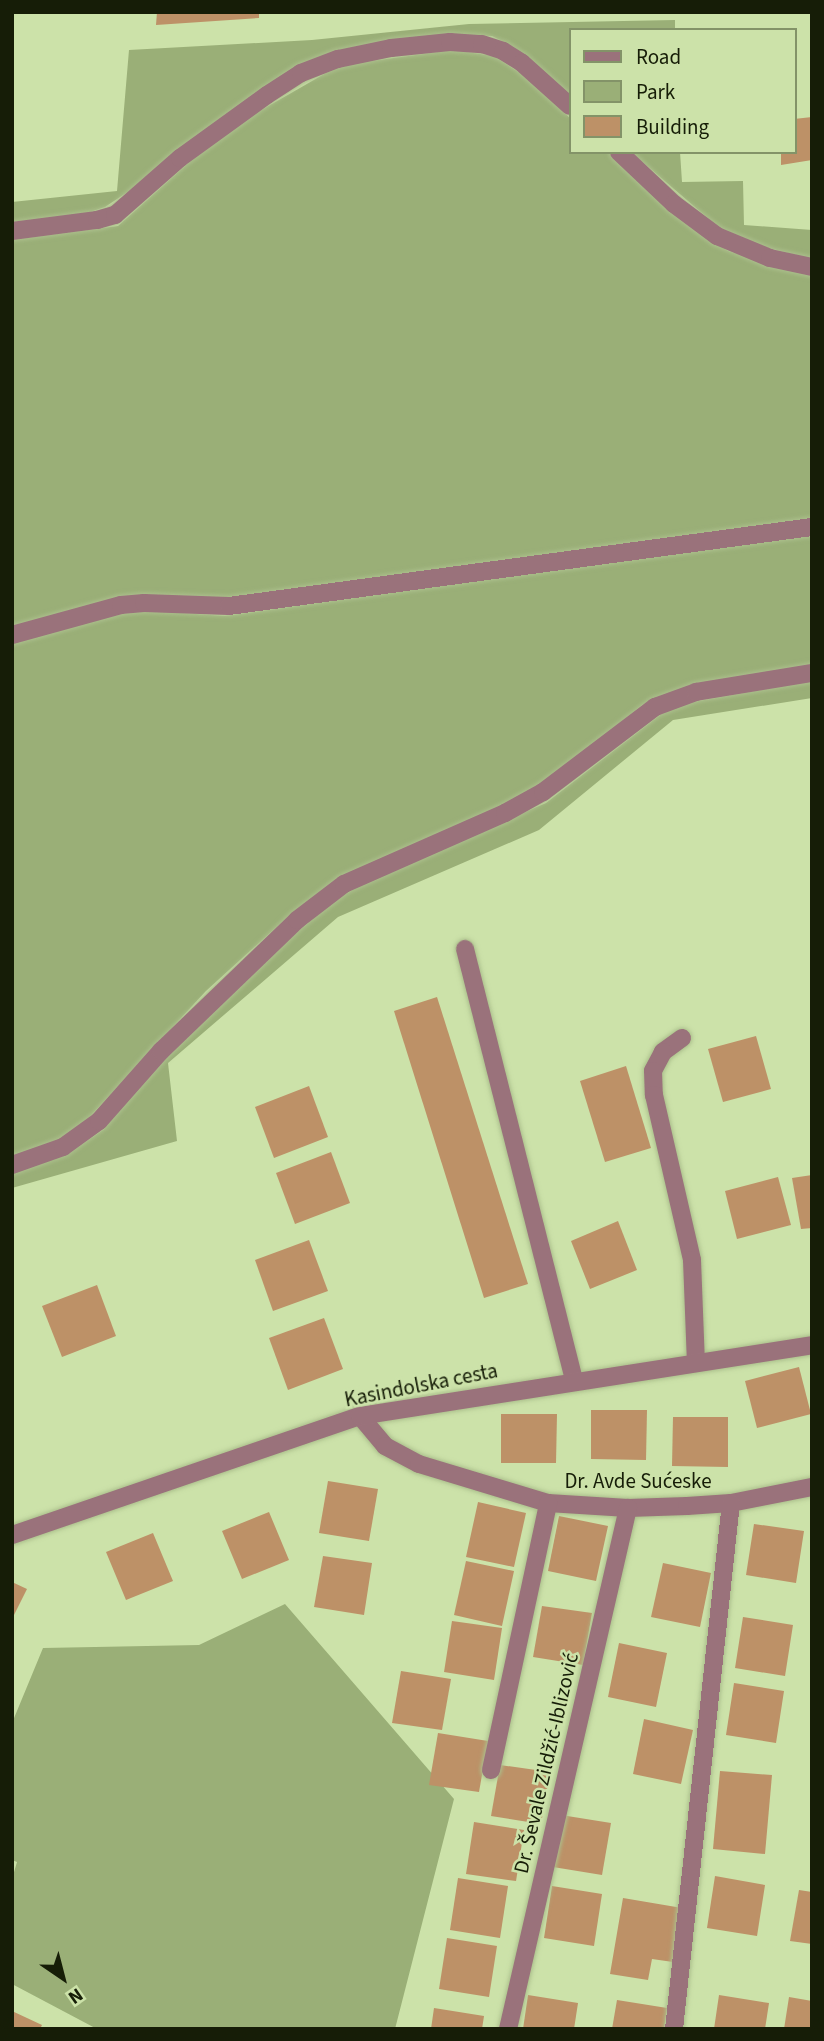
<!DOCTYPE html>
<meta charset="utf-8">
<style>
body{margin:0}
#map{position:relative;width:824px;height:2041px;overflow:hidden;background:#cce2a9;font-family:"Source Sans 3",sans-serif}
div>[style]{position:absolute}
.green>*{inset:0;background:#9aaf77}
.building>*{inset:0;background:#bd9167}
.roads{filter:drop-shadow(0 0 2px #abbf8c) drop-shadow(0 0 2px #abbf8c)}
.minor>*{height:18px;margin:-9px;padding:0 9px;transform-origin:9px;border-radius:9px;background:#9a727b}
span{translate:-50% -50%;white-space:nowrap;text-align:center;line-height:1.15;-webkit-text-stroke:5px #cce2a9;paint-order:stroke}
.street-label{font-size:21px;color:#161d07}
.frame{position:absolute;inset:0;border:14px solid #161d07;pointer-events:none}
.legend{position:absolute;left:569px;top:28px;width:228px;height:126px;box-sizing:border-box;background:#cce2a9;border:2px solid #839368;margin:0;padding:9px 12px;list-style:none;font-size:21px;color:#161d07}
.legend li{display:flex;align-items:center;gap:14px;height:35px}
.legend b{width:35px;border:2px solid #839368}
.north{position:absolute;left:28px;top:1943px;width:70px;height:70px;-webkit-text-stroke:5px #cce2a9;paint-order:stroke;rotate:145deg;font-size:19px;font-weight:700;line-height:28px;text-align:center;color:#161d07}
.north::after{content:'';display:block;margin:auto;width:24px;height:32px;background:#161d07;clip-path:polygon(50% 0,100% 100%,50% 72%,0 100%)}
</style>
<div id="map">
<div class="green">
<i style="clip-path:polygon(675px 20px,675px 30px,570px 30px,570px 96px,514px 47px,492px 36px,449px 34px,342px 50px,105px 207px,87px 213px,12px 222px,12px 202px,117px 191px,129px 50px,312px 40px,469px 24px)"></i>
<i style="clip-path:polygon(453px 50px,494px 56px,520px 73px,570px 118px,570px 152px,608px 152px,702px 235px,728px 251px,812px 275px,812px 520px,233px 598px,118px 599px,12px 626px,12px 240px,118px 226px,194px 158px,251px 116px,326px 73px,349px 64px)"></i>
<i style="clip-path:polygon(631px 152px,680px 152px,682px 182px,743px 181px,744px 225px,812px 230px,812px 259px,753px 244px,717px 226px)"></i>
<i style="clip-path:polygon(812px 534px,812px 666px,662px 695px,642px 705px,548px 781px,527px 794px,339px 878px,293px 912px,206px 991px,84px 1123px,53px 1143px,12px 1158px,12px 642px,122px 614px,152px 611px,225px 616px)"></i>
<i style="clip-path:polygon(812px 681px,812px 698px,673px 720px,539px 830px,338px 917px,168px 1063px,177px 1141px,12px 1188px,12px 1173px,68px 1154px,103px 1130px,156px 1067px,237px 984px,336px 899px,388px 871px,546px 803px,664px 712px,693px 702px)"></i>
<i style="clip-path:polygon(285px 1604px,454px 1799px,395px 2029px,97px 2029px,12px 1984px,12px 1879px,17px 1862px,12px 1860px,12px 1723px,43px 1648px,199px 1645px)"></i>
</div>
<div class="building">
<i style="clip-path:polygon(157px 12px,259px 12px,259px 18px,156px 25px)"></i>
<i style="clip-path:polygon(812px 117px,812px 160px,781px 165px,781px 152px,794px 152px,794px 119px)"></i>
<i style="clip-path:polygon(437px 997px,528px 1284px,484px 1298px,394px 1011px)"></i>
<i style="clip-path:polygon(756px 1036px,771px 1089px,723px 1102px,708px 1049px)"></i>
<i style="clip-path:polygon(626px 1066px,651px 1148px,605px 1162px,580px 1081px)"></i>
<i style="clip-path:polygon(309px 1086px,328px 1137px,274px 1158px,255px 1107px)"></i>
<i style="clip-path:polygon(331px 1152px,350px 1203px,295px 1224px,276px 1173px)"></i>
<i style="clip-path:polygon(812px 1175px,812px 1228px,801px 1229px,792px 1178px)"></i>
<i style="clip-path:polygon(778px 1177px,791px 1225px,737px 1239px,725px 1191px)"></i>
<i style="clip-path:polygon(618px 1221px,637px 1270px,590px 1289px,571px 1241px)"></i>
<i style="clip-path:polygon(309px 1240px,328px 1291px,273px 1311px,255px 1260px)"></i>
<i style="clip-path:polygon(97px 1285px,116px 1336px,62px 1357px,42px 1306px)"></i>
<i style="clip-path:polygon(324px 1318px,343px 1369px,288px 1390px,269px 1338px)"></i>
<i style="clip-path:polygon(799px 1367px,811px 1414px,757px 1428px,745px 1381px)"></i>
<i style="clip-path:polygon(591px 1410px,647px 1410px,646px 1460px,591px 1459px)"></i>
<i style="clip-path:polygon(501px 1414px,557px 1414px,556px 1463px,501px 1463px)"></i>
<i style="clip-path:polygon(673px 1417px,728px 1417px,728px 1467px,672px 1466px)"></i>
<i style="clip-path:polygon(328px 1481px,378px 1489px,369px 1541px,319px 1533px)"></i>
<i style="clip-path:polygon(478px 1502px,526px 1513px,514px 1567px,466px 1557px)"></i>
<i style="clip-path:polygon(269px 1512px,289px 1560px,242px 1579px,222px 1531px)"></i>
<i style="clip-path:polygon(559px 1516px,608px 1526px,596px 1581px,548px 1571px)"></i>
<i style="clip-path:polygon(754px 1524px,804px 1531px,796px 1583px,746px 1575px)"></i>
<i style="clip-path:polygon(153px 1533px,173px 1581px,126px 1600px,106px 1552px)"></i>
<i style="clip-path:polygon(323px 1556px,372px 1563px,364px 1615px,314px 1607px)"></i>
<i style="clip-path:polygon(466px 1561px,514px 1571px,502px 1626px,454px 1615px)"></i>
<i style="clip-path:polygon(663px 1563px,711px 1573px,700px 1627px,651px 1617px)"></i>
<i style="clip-path:polygon(12px 1582px,27px 1589px,12px 1619px)"></i>
<i style="clip-path:polygon(542px 1606px,592px 1613px,583px 1665px,533px 1657px)"></i>
<i style="clip-path:polygon(743px 1617px,793px 1625px,785px 1676px,735px 1668px)"></i>
<i style="clip-path:polygon(452px 1621px,502px 1628px,494px 1680px,444px 1672px)"></i>
<i style="clip-path:polygon(619px 1643px,667px 1653px,656px 1707px,608px 1697px)"></i>
<i style="clip-path:polygon(401px 1671px,451px 1679px,442px 1730px,392px 1723px)"></i>
<i style="clip-path:polygon(734px 1683px,784px 1691px,776px 1743px,726px 1735px)"></i>
<i style="clip-path:polygon(644px 1719px,693px 1730px,681px 1784px,633px 1774px)"></i>
<i style="clip-path:polygon(438px 1733px,488px 1741px,479px 1792px,429px 1785px)"></i>
<i style="clip-path:polygon(500px 1765px,550px 1772px,541px 1824px,491px 1816px)"></i>
<i style="clip-path:polygon(720px 1771px,772px 1775px,765px 1854px,713px 1849px)"></i>
<i style="clip-path:polygon(561px 1815px,611px 1823px,602px 1875px,553px 1867px)"></i>
<i style="clip-path:polygon(474px 1822px,524px 1830px,516px 1881px,466px 1874px)"></i>
<i style="clip-path:polygon(715px 1876px,765px 1885px,757px 1936px,707px 1928px)"></i>
<i style="clip-path:polygon(458px 1878px,508px 1886px,500px 1938px,450px 1930px)"></i>
<i style="clip-path:polygon(552px 1886px,602px 1894px,594px 1946px,544px 1938px)"></i>
<i style="clip-path:polygon(799px 1890px,812px 1892px,812px 1944px,790px 1941px)"></i>
<i style="clip-path:polygon(623px 1898px,682px 1908px,673px 1962px,652px 1959px,648px 1980px,610px 1974px)"></i>
<i style="clip-path:polygon(447px 1938px,497px 1946px,489px 1997px,439px 1989px)"></i>
<i style="clip-path:polygon(528px 1995px,578px 2003px,574px 2029px,523px 2029px)"></i>
<i style="clip-path:polygon(719px 1995px,769px 2003px,765px 2029px,714px 2029px)"></i>
<i style="clip-path:polygon(789px 1997px,812px 2001px,812px 2029px,784px 2029px)"></i>
<i style="clip-path:polygon(617px 2000px,667px 2008px,664px 2029px,612px 2029px)"></i>
<i style="clip-path:polygon(434px 2008px,484px 2016px,482px 2029px,431px 2029px)"></i>
<i style="clip-path:polygon(12px 2011px,42px 2025px,40px 2029px,12px 2029px)"></i>
</div>
<div class="roads">
<div class="minor">
<i style="left:619px;top:152px;width:76px;rotate:43.4deg"></i>
<i style="left:674px;top:204px;width:54px;rotate:36.7deg"></i>
<i style="left:717px;top:236px;width:57px;rotate:22.5deg"></i>
<i style="left:770px;top:258px;width:43px;rotate:12.1deg"></i>
<i style="left:12px;top:231px;width:86px;rotate:-7.4deg"></i>
<i style="left:97px;top:220px;width:19px;rotate:-16deg"></i>
<i style="left:115px;top:215px;width:86px;rotate:-41.2deg"></i>
<i style="left:180px;top:158px;width:107px;rotate:-35.9deg"></i>
<i style="left:267px;top:95px;width:40px;rotate:-32.9deg"></i>
<i style="left:301px;top:73px;width:40px;rotate:-21deg"></i>
<i style="left:338px;top:59px;width:54px;rotate:-11.7deg"></i>
<i style="left:391px;top:48px;width:59px;rotate:-5.8deg"></i>
<i style="left:450px;top:42px;width:32px;rotate:4deg"></i>
<i style="left:482px;top:44px;width:22px;rotate:18deg"></i>
<i style="left:503px;top:51px;width:22px;rotate:32deg"></i>
<i style="left:522px;top:63px;width:64px;rotate:41.9deg"></i>
<i style="left:12px;top:635px;width:113px;rotate:-15.4deg"></i>
<i style="left:121px;top:605px;width:23px;rotate:-5deg"></i>
<i style="left:144px;top:603px;width:85px;rotate:2deg"></i>
<i style="left:229px;top:606px;width:588px;rotate:-7.72deg"></i>
<i style="left:465px;top:949px;width:446px;rotate:75.8deg"></i>
<i style="left:682px;top:1038px;width:24px;rotate:144deg"></i>
<i style="left:663px;top:1052px;width:21px;rotate:118deg"></i>
<i style="left:653px;top:1071px;width:24px;rotate:88deg"></i>
<i style="left:654px;top:1095px;width:169px;rotate:77deg"></i>
<i style="left:692px;top:1260px;width:103px;rotate:87.8deg"></i>
<i style="left:12px;top:1165px;width:54px;rotate:-19.4deg"></i>
<i style="left:63px;top:1147px;width:44px;rotate:-35.8deg"></i>
<i style="left:99px;top:1121px;width:94px;rotate:-48.5deg"></i>
<i style="left:161px;top:1051px;width:189px;rotate:-43.9deg"></i>
<i style="left:297px;top:920px;width:59px;rotate:-37.5deg"></i>
<i style="left:344px;top:884px;width:176px;rotate:-23.8deg"></i>
<i style="left:505px;top:813px;width:43px;rotate:-28.9deg"></i>
<i style="left:543px;top:792px;width:141px;rotate:-37.2deg"></i>
<i style="left:655px;top:707px;width:44px;rotate:-20.1deg"></i>
<i style="left:696px;top:692px;width:118px;rotate:-9.3deg"></i>
<i style="left:360px;top:1416px;width:39px;rotate:50deg"></i>
<i style="left:385px;top:1446px;width:38px;rotate:28deg"></i>
<i style="left:419px;top:1464px;width:135px;rotate:16.8deg"></i>
<i style="left:548px;top:1503px;width:80px;rotate:3.6deg"></i>
<i style="left:628px;top:1508px;width:59px;rotate:-1.9deg"></i>
<i style="left:687px;top:1506px;width:44px;rotate:-3.9deg"></i>
<i style="left:731px;top:1503px;width:83px;rotate:-11.2deg"></i>
<i style="left:12px;top:1535px;width:368px;rotate:-18.9deg"></i>
<i style="left:360px;top:1416px;width:458px;rotate:-8.9deg"></i>
<i style="left:491px;top:1770px;width:273px;rotate:-77.9deg"></i>
<i style="left:508px;top:2029px;width:535px;rotate:-77.03deg"></i>
<i style="left:674px;top:2029px;width:529px;rotate:-83.82deg"></i>
</div>
</div>
<div class="street-label">
<span style="left:421px;top:1385px;rotate:-11deg">Kasindolska cesta</span>
<span style="left:638px;top:1481px">Dr. Avde Sućeske</span>
<span style="left:546px;top:1763px;rotate:-77deg">Dr. Ševale Zildžić-Iblizović</span>
</div>
<div class="frame"></div>
<ul class="legend">
<li><b style="height:9px;background:#9a727b"></b>Road</li>
<li><b style="height:19px;background:#9aaf77"></b>Park</li>
<li><b style="height:19px;background:#bd9167"></b>Building</li>
</ul>
<div class="north">N</div>
</div>
